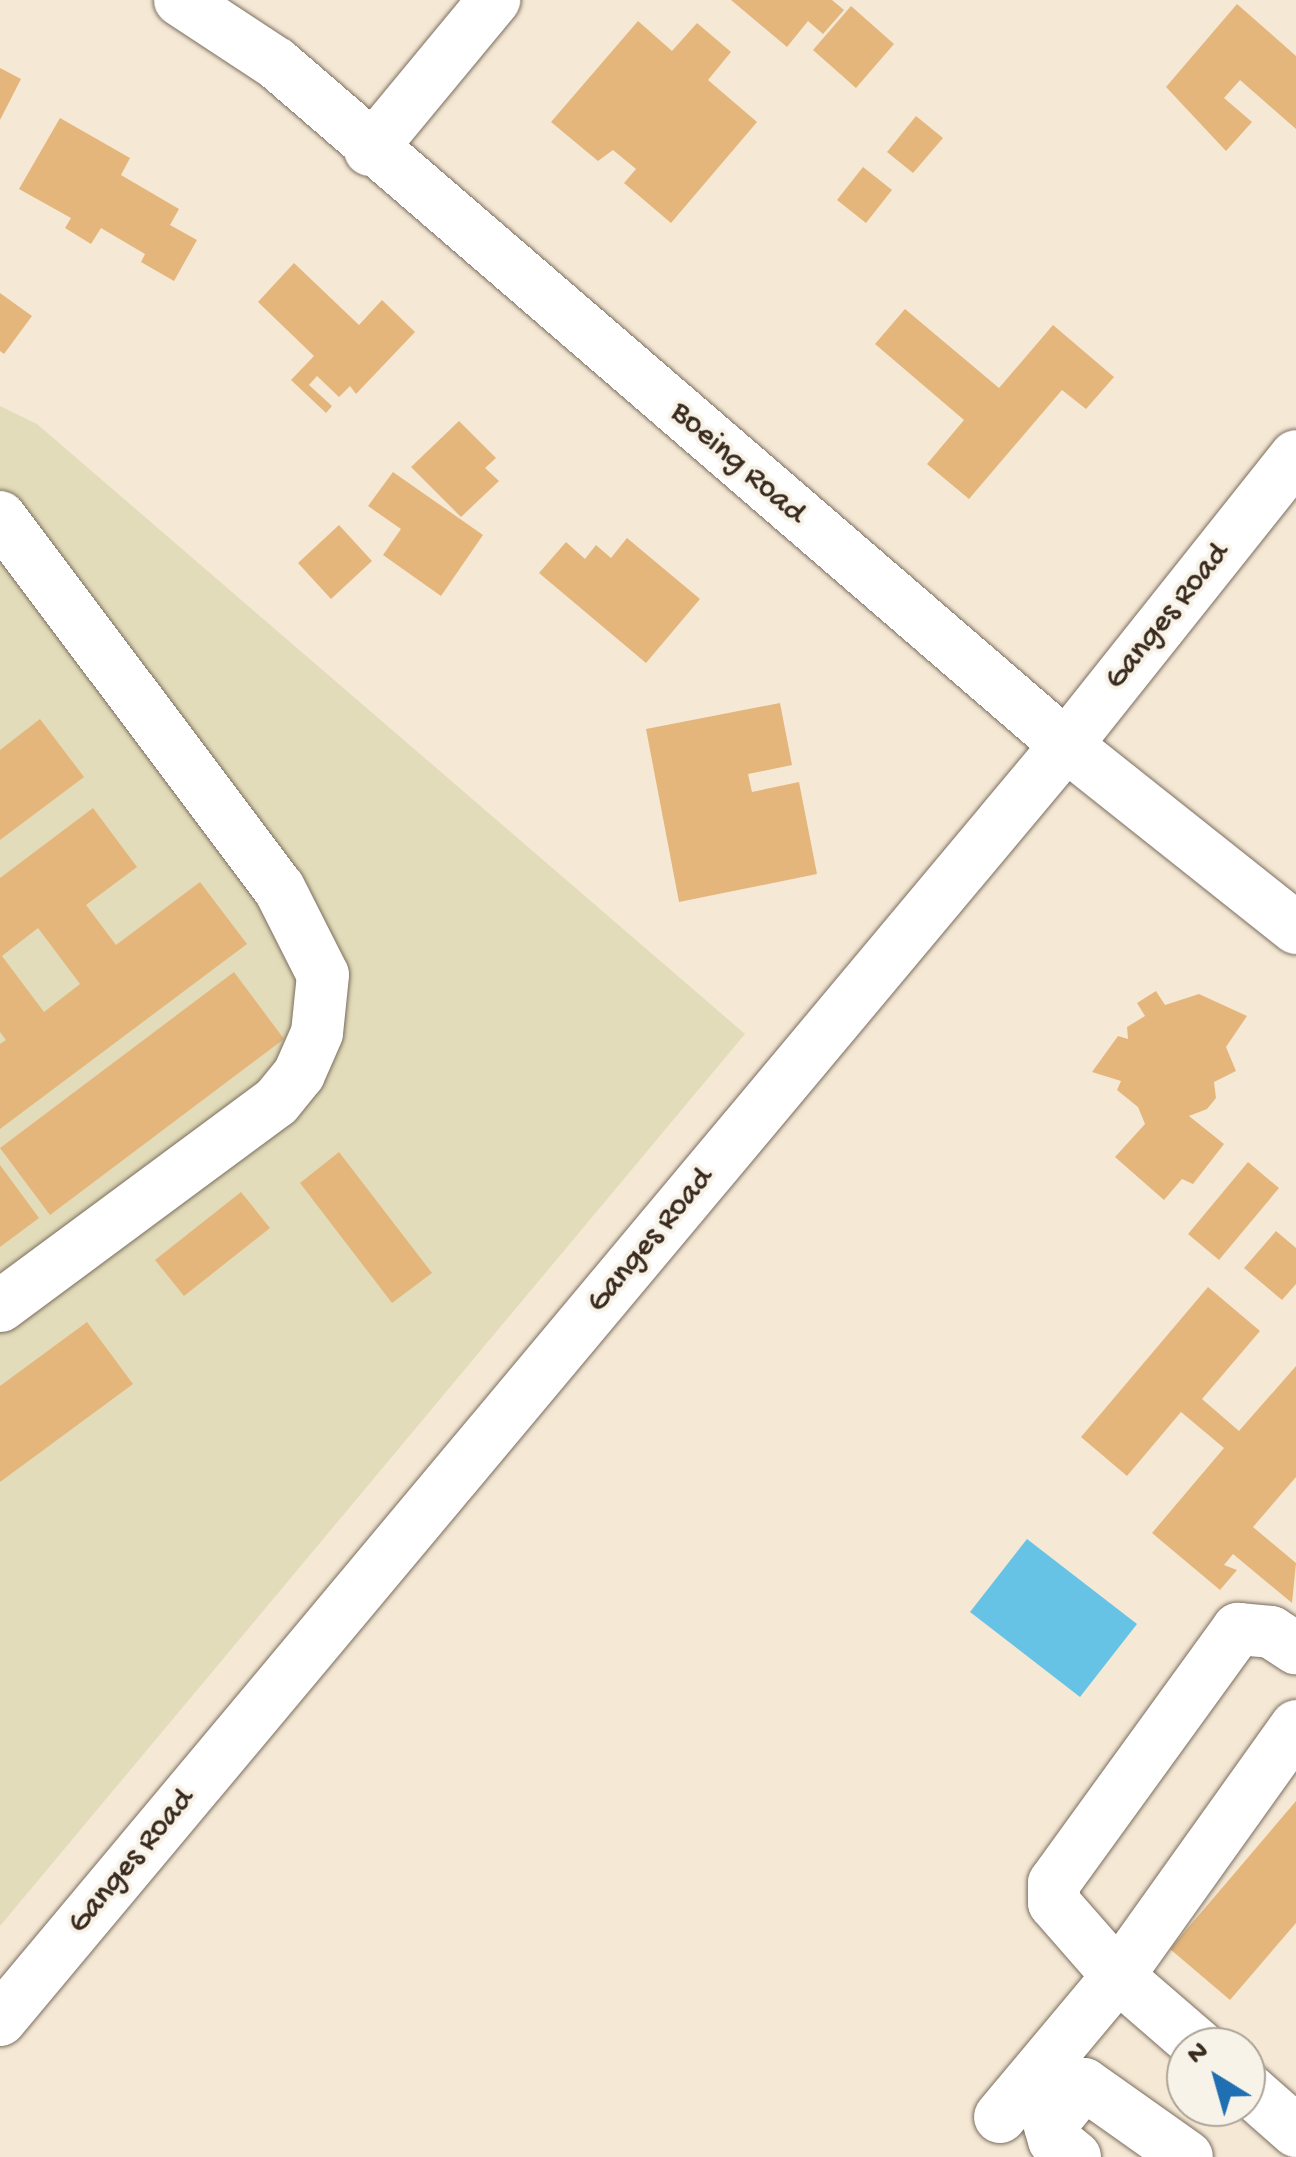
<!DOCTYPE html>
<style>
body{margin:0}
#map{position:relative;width:1296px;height:2157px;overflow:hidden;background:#f5e9d6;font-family:"Gochi Hand",sans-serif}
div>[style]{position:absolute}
.built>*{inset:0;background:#e2dcba}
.water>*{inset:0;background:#67c3e5}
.building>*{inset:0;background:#e4b67c}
.roads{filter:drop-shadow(0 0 2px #7c6d5e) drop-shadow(0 0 2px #7c6d5e)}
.minor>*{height:52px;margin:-26px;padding:0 26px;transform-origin:26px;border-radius:26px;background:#fff}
span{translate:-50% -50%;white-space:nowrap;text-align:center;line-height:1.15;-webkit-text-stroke:8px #f7f3e8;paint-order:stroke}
.street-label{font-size:32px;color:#3b2a1e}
.north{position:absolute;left:1166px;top:2027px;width:100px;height:100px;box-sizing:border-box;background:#f7f3e8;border:2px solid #aca397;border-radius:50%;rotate:323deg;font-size:28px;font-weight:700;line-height:40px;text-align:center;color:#3b2a1e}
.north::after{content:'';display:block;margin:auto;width:35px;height:45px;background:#1f6fb2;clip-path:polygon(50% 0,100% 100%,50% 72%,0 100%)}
</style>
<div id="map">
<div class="built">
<i style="clip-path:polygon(0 406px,37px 424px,745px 1034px,0 1926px)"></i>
</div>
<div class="water">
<i style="clip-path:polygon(1027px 1539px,1137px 1624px,1080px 1697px,970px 1612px)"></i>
</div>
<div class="building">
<i style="clip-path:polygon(731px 0,832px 0,844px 10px,823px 34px,808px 21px,787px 47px)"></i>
<i style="clip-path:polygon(1237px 4px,1296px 56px,1296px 129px,1240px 80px,1224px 98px,1252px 122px,1226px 151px,1166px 87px)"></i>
<i style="clip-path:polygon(851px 6px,894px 44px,856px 88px,813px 50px)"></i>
<i style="clip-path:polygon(638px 21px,672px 51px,697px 23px,731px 52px,708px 80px,757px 122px,671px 223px,624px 183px,636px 169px,613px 150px,598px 161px,551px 122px)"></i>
<i style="clip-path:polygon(0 68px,21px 79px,0 120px)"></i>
<i style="clip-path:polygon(916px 116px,943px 138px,913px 173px,887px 152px)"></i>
<i style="clip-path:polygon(60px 118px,130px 158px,121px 175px,179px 209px,170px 225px,197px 240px,174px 281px,141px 262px,145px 254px,101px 228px,91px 244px,65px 228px,71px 218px,19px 189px)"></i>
<i style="clip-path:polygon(863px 167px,892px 190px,866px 223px,837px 200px)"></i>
<i style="clip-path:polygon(294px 263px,359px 325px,382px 300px,415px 332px,356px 394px,350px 386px,339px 397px,317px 376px,309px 385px,332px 406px,326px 413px,291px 380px,314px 356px,258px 302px)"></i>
<i style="clip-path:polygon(0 293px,32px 316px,4px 354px,0 351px)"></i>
<i style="clip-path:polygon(905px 309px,999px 388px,1053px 325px,1114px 377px,1086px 409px,1062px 390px,969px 499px,927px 464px,964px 420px,875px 344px)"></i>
<i style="clip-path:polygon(459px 421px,496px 458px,485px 468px,499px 481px,461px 517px,411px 467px)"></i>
<i style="clip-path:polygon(393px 472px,483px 535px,441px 596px,383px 555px,401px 529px,368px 506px)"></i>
<i style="clip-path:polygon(339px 525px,372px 561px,331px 599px,298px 563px)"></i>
<i style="clip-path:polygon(627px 538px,700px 599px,646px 663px,539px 573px,566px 542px,585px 559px,596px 545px,611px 558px)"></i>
<i style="clip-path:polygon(780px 703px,792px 765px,748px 774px,752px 792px,799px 782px,817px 874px,679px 902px,646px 729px)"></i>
<i style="clip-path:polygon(40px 719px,84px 777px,0 840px,0 750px)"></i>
<i style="clip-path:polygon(evenodd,93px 808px,137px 867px,86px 905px,116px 945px,200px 882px,247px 944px,0 1129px,0 1044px,6px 1040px,0 1032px,0 878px,93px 808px,38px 928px,80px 984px,44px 1012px,2px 956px,38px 928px)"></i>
<i style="clip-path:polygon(234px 972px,284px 1039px,50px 1215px,0 1148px)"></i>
<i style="clip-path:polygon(1156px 991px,1165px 1005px,1199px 994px,1247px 1016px,1226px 1047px,1236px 1071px,1214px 1082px,1216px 1098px,1207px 1109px,1189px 1116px,1224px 1144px,1193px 1184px,1182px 1179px,1164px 1200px,1115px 1157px,1145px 1124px,1138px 1107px,1117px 1090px,1121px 1081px,1092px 1072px,1118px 1036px,1128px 1039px,1127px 1027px,1145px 1016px,1137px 1003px)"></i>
<i style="clip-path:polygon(339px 1152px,432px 1273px,392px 1303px,300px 1183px)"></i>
<i style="clip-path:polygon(1248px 1162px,1279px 1188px,1219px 1260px,1188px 1234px)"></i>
<i style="clip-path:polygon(0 1165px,39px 1218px,0 1247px)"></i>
<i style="clip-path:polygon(241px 1192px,270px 1228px,184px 1296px,155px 1260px)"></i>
<i style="clip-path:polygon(1276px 1231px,1296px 1248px,1296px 1284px,1282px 1300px,1244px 1268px)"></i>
<i style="clip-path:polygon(1208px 1287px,1260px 1331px,1202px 1399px,1239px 1431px,1296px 1366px,1296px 1477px,1253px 1527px,1296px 1563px,1292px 1603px,1233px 1554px,1224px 1565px,1237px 1570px,1220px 1590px,1152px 1533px,1224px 1448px,1181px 1412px,1127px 1476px,1081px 1437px)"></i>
<i style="clip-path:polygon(87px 1322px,133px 1384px,0 1482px,0 1386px)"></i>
<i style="clip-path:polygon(1296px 1801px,1296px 1923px,1230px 2000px,1170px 1949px)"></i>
</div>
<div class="roads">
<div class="minor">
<i style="left:180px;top:0;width:115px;rotate:33.3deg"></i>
<i style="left:276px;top:63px;width:1044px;rotate:40.8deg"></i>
<i style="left:1066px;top:745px;width:294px;rotate:38.5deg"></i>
<i style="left:370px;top:150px;width:195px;rotate:-50.4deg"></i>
<i style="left:0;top:517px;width:464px;rotate:53.1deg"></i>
<i style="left:279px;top:888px;width:97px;rotate:63.2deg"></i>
<i style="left:323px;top:975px;width:58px;rotate:95.9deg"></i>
<i style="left:317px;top:1033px;width:45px;rotate:113.7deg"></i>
<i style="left:299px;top:1074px;width:36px;rotate:129deg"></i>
<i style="left:276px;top:1102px;width:343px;rotate:143.5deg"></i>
<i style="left:0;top:2020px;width:1662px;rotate:-50.1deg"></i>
<i style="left:1066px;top:745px;width:369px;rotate:-51.5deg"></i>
<i style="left:1200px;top:2047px;width:108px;rotate:-139.1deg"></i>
<i style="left:1118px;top:1976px;width:97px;rotate:-131.2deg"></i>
<i style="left:1054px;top:1903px;width:20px;rotate:-90deg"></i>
<i style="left:1054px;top:1883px;width:314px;rotate:-54.1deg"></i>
<i style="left:1238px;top:1629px;width:33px;rotate:5deg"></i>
<i style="left:1271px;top:1632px;width:30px;rotate:33deg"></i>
<i style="left:1246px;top:2087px;width:67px;rotate:41.3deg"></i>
<i style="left:1000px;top:2117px;width:184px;rotate:-50.1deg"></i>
<i style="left:1118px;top:1976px;width:307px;rotate:-54.5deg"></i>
<i style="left:1075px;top:2157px;width:27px;rotate:-141deg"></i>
<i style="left:1054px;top:2140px;width:15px;rotate:-106deg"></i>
<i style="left:1050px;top:2126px;width:54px;rotate:-51deg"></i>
<i style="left:1084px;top:2084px;width:126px;rotate:35.3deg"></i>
</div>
</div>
<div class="street-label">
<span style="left:737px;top:464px;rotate:41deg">Boeing Road</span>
<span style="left:1168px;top:617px;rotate:-51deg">Ganges Road</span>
<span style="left:651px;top:1241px;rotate:-50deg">Ganges Road</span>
<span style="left:132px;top:1862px;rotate:-50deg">Ganges Road</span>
</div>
<div class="north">N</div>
</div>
